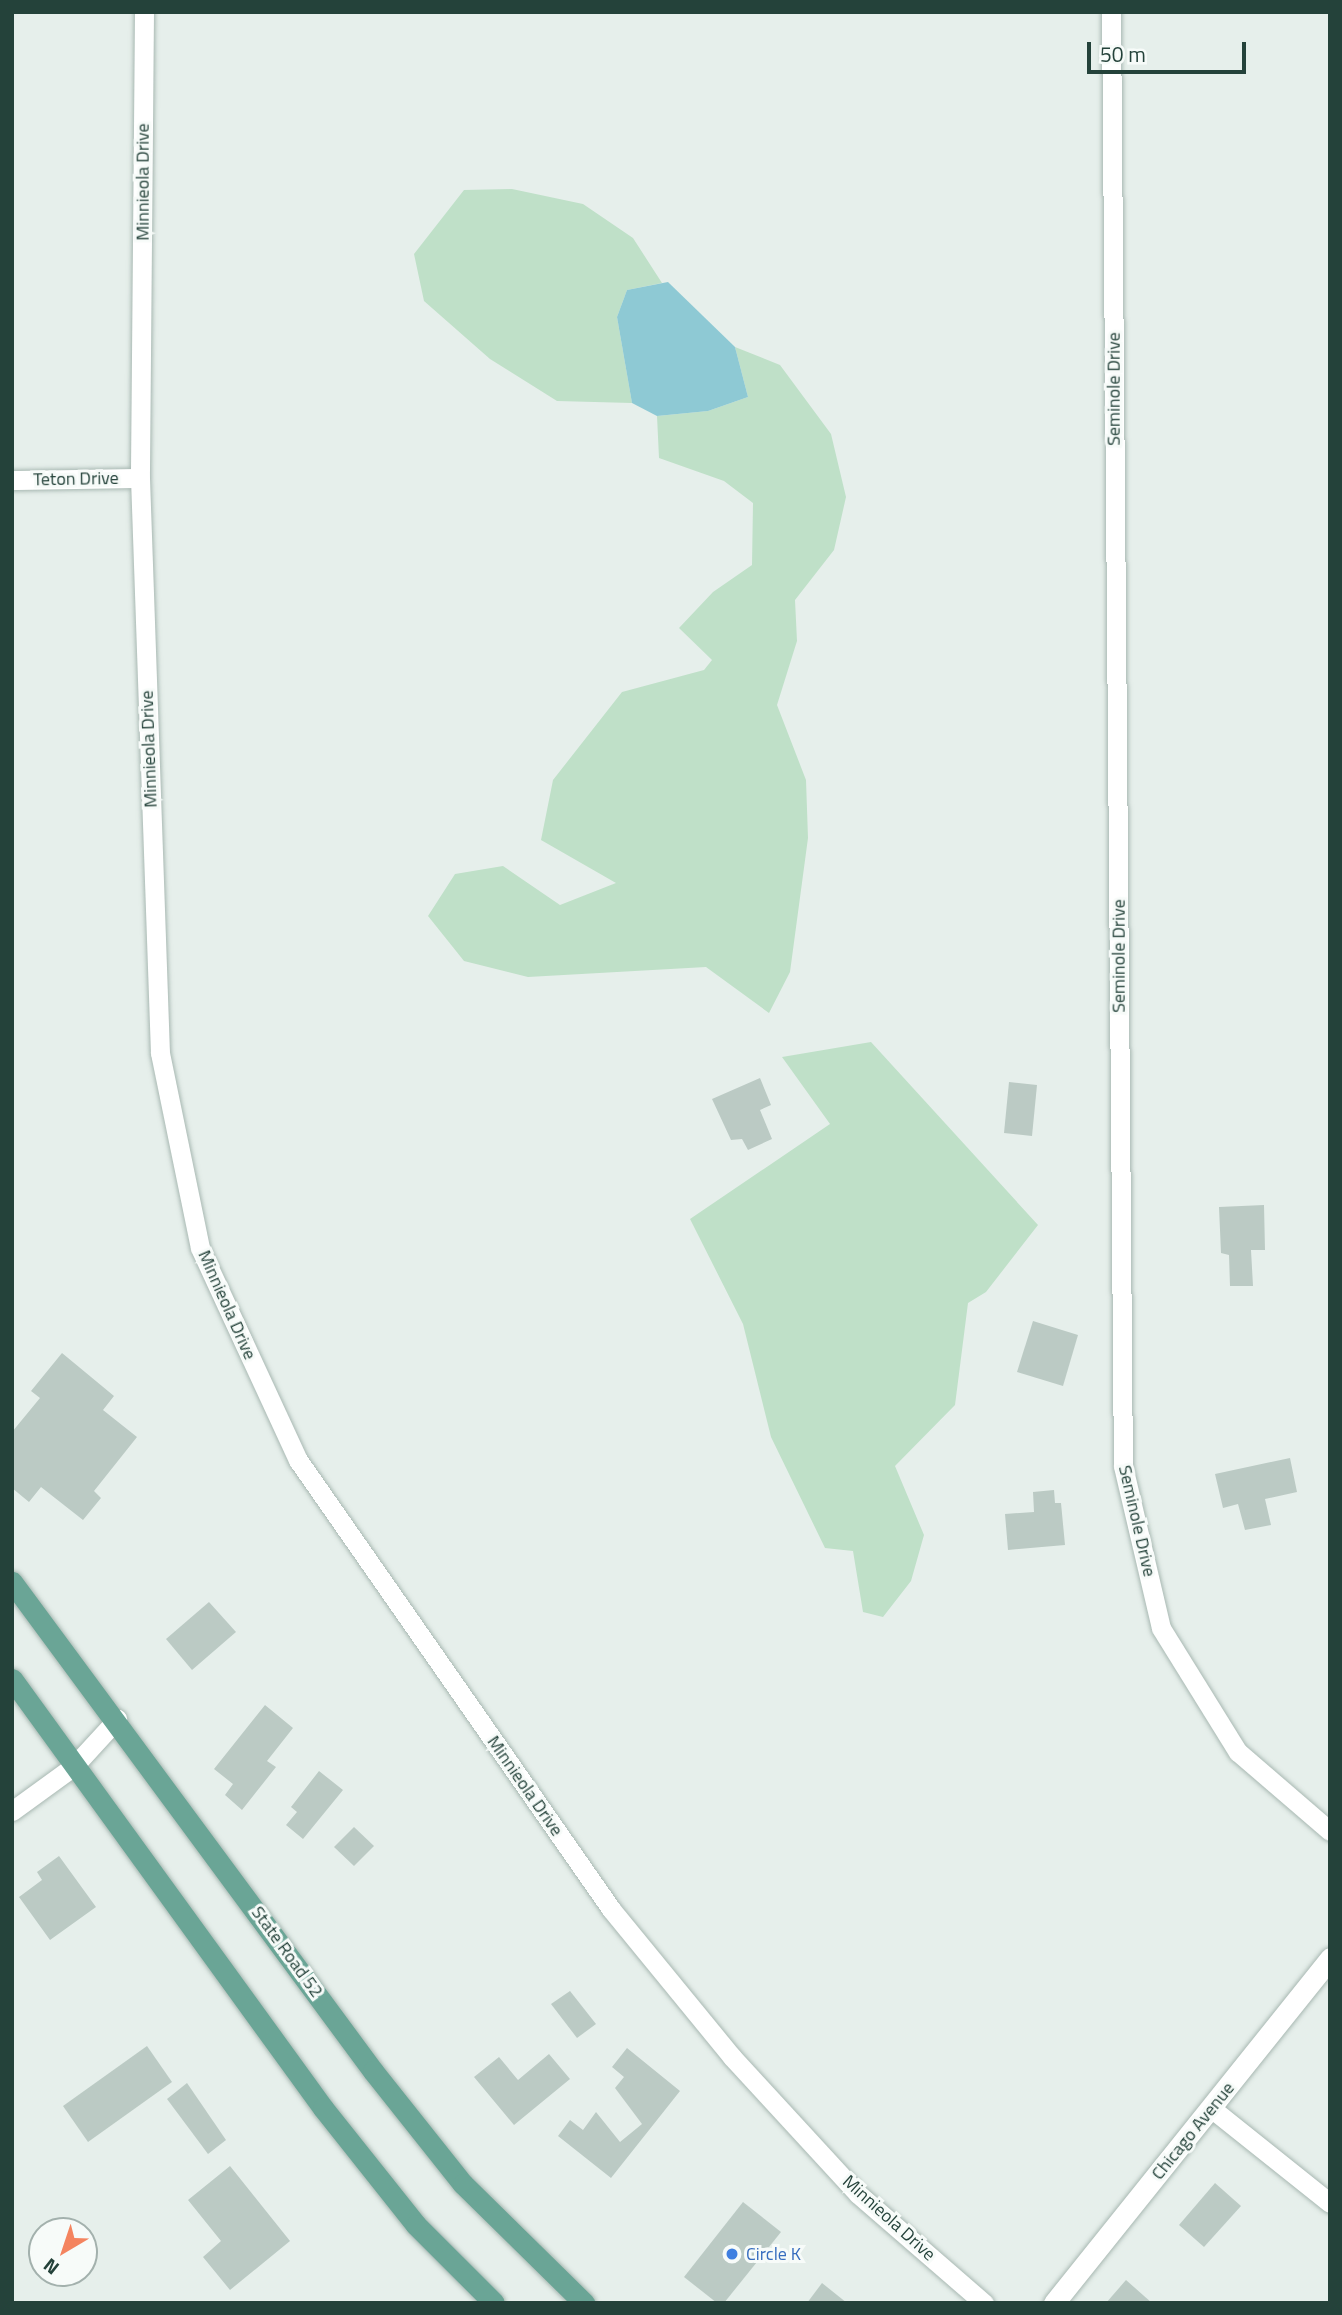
<!DOCTYPE html>
<style>
body{margin:0}
#map{position:relative;width:1342px;height:2315px;overflow:hidden;background:#e6efeb;font-family:"Titillium Web",sans-serif}
div>[style]{position:absolute}
.green>*{inset:0;background:#bfe0c8}
.water>*{inset:0;background:#8ec9d4}
.building>*{inset:0;background:#bbcac4}
.roads{filter:drop-shadow(0 0 2px #a8b8b2) drop-shadow(0 0 2px #a8b8b2)}
.street>*{height:19px;margin:-9.5px;padding:0 9.5px;transform-origin:9.5px;border-radius:9.5px;background:#fff}
.secondary>*{height:21px;margin:-10.5px;padding:0 10.5px;transform-origin:10.5px;border-radius:10.5px;background:#fff}
.primary>*{height:21px;margin:-10.5px;padding:0 10.5px;transform-origin:10.5px;border-radius:10.5px;background:#6aa596}
.dots>*{width:19px;height:19px;translate:-50% -50%;box-sizing:border-box;border:4px solid #f7fbf9;border-radius:50%}
span{translate:-50% -50%;white-space:nowrap;text-align:center;line-height:1.15;-webkit-text-stroke:6px #f7fbf9;paint-order:stroke}
.street-label{font-size:18px;color:#24423a}
.shop-label{font-size:18px;color:#366cbe}
.left{translate:0 -50%;text-align:left}
.frame{position:absolute;inset:0;border:14px solid #24423a;pointer-events:none}
.north{position:absolute;left:28px;top:2217px;width:70px;height:70px;box-sizing:border-box;background:#f7fbf9;border:2px solid #a3b1ad;border-radius:50%;rotate:219deg;font-size:19px;font-weight:700;line-height:28px;text-align:center;color:#24423a}
.north::after{content:'';display:block;margin:auto;width:24px;height:32px;background:#f4845f;clip-path:polygon(50% 0,100% 100%,50% 72%,0 100%)}
.scale{position:absolute;left:1087px;top:42px;width:159px;height:32px;box-sizing:border-box;border:4px solid #24423a;border-top:0;padding-left:9px;font-size:21px;line-height:24px;white-space:nowrap;color:#24423a;-webkit-text-stroke:5px #f7fbf9;paint-order:stroke}
</style>
<div id="map">
<div class="green">
<i style="clip-path:polygon(512px 189px,583px 204px,633px 238px,662px 283px,627px 290px,617px 317px,632px 403px,557px 401px,490px 359px,424px 301px,414px 254px,464px 190px)"></i>
<i style="clip-path:polygon(735px 347px,780px 365px,831px 434px,846px 497px,834px 550px,795px 600px,797px 641px,777px 705px,806px 780px,808px 838px,790px 972px,769px 1013px,706px 967px,528px 977px,464px 961px,428px 916px,455px 874px,503px 866px,560px 905px,616px 883px,541px 840px,553px 780px,622px 692px,704px 670px,712px 660px,679px 628px,713px 592px,752px 565px,753px 503px,724px 481px,659px 458px,657px 416px,708px 411px,748px 397px)"></i>
<i style="clip-path:polygon(871px 1042px,1038px 1225px,986px 1292px,968px 1303px,955px 1405px,895px 1466px,924px 1535px,911px 1581px,883px 1617px,863px 1612px,853px 1551px,825px 1548px,771px 1437px,743px 1324px,690px 1219px,830px 1124px,782px 1057px)"></i>
</div>
<div class="water">
<i style="clip-path:polygon(668px 282px,735px 347px,748px 397px,708px 411px,657px 416px,632px 403px,617px 317px,627px 290px)"></i>
</div>
<div class="building">
<i style="clip-path:polygon(760px 1078px,771px 1105px,760px 1110px,772px 1139px,748px 1150px,742px 1139px,731px 1140px,712px 1099px)"></i>
<i style="clip-path:polygon(1009px 1082px,1037px 1085px,1032px 1136px,1004px 1133px)"></i>
<i style="clip-path:polygon(1264px 1205px,1265px 1250px,1251px 1250px,1253px 1286px,1230px 1286px,1229px 1255px,1221px 1253px,1219px 1207px)"></i>
<i style="clip-path:polygon(1033px 1321px,1078px 1335px,1063px 1386px,1017px 1372px)"></i>
<i style="clip-path:polygon(62px 1353px,114px 1396px,103px 1410px,137px 1437px,94px 1491px,101px 1498px,83px 1520px,41px 1487px,29px 1502px,12px 1488px,12px 1432px,40px 1398px,31px 1391px)"></i>
<i style="clip-path:polygon(1290px 1458px,1297px 1492px,1265px 1499px,1271px 1525px,1245px 1530px,1238px 1504px,1223px 1508px,1215px 1474px)"></i>
<i style="clip-path:polygon(1054px 1490px,1055px 1503px,1061px 1503px,1065px 1545px,1008px 1550px,1005px 1514px,1034px 1512px,1033px 1492px)"></i>
<i style="clip-path:polygon(209px 1602px,236px 1632px,192px 1670px,166px 1639px)"></i>
<i style="clip-path:polygon(265px 1705px,293px 1728px,267px 1761px,276px 1767px,242px 1810px,225px 1795px,233px 1784px,214px 1769px)"></i>
<i style="clip-path:polygon(319px 1771px,343px 1790px,303px 1839px,286px 1825px,297px 1812px,291px 1807px)"></i>
<i style="clip-path:polygon(354px 1827px,374px 1846px,354px 1866px,334px 1847px)"></i>
<i style="clip-path:polygon(59px 1856px,96px 1907px,50px 1940px,19px 1897px,42px 1880px,37px 1872px)"></i>
<i style="clip-path:polygon(570px 1991px,596px 2024px,577px 2038px,551px 2004px)"></i>
<i style="clip-path:polygon(147px 2046px,172px 2082px,88px 2142px,63px 2106px)"></i>
<i style="clip-path:polygon(627px 2048px,680px 2091px,611px 2178px,558px 2136px,570px 2120px,583px 2130px,596px 2112px,620px 2142px,642px 2124px,615px 2088px,624px 2077px,612px 2067px)"></i>
<i style="clip-path:polygon(549px 2054px,570px 2079px,514px 2125px,474px 2077px,499px 2057px,518px 2080px)"></i>
<i style="clip-path:polygon(187px 2083px,226px 2140px,208px 2154px,167px 2099px)"></i>
<i style="clip-path:polygon(230px 2166px,290px 2241px,230px 2290px,203px 2257px,221px 2241px,188px 2200px)"></i>
<i style="clip-path:polygon(1215px 2183px,1241px 2206px,1204px 2247px,1179px 2225px)"></i>
<i style="clip-path:polygon(743px 2202px,781px 2232px,724px 2303px,717px 2303px,684px 2277px)"></i>
<i style="clip-path:polygon(1126px 2280px,1152px 2303px,1106px 2303px)"></i>
<i style="clip-path:polygon(822px 2283px,847px 2303px,807px 2303px)"></i>
</div>
<div class="roads">
<div class="street">
<i style="left:144px;top:12px;width:466px;rotate:90.5deg"></i>
<i style="left:140px;top:478px;width:575px;rotate:88.01deg"></i>
<i style="left:160px;top:1053px;width:199px;rotate:78.4deg"></i>
<i style="left:200px;top:1248px;width:234px;rotate:65.2deg"></i>
<i style="left:298px;top:1460px;width:547px;rotate:55.12deg"></i>
<i style="left:611px;top:1909px;width:191px;rotate:50.7deg"></i>
<i style="left:732px;top:2057px;width:186px;rotate:47.4deg"></i>
<i style="left:858px;top:2194px;width:167px;rotate:40.9deg"></i>
<i style="left:1111px;top:12px;width:1454px;rotate:89.53deg"></i>
<i style="left:1123px;top:1466px;width:166px;rotate:76.8deg"></i>
<i style="left:1161px;top:1628px;width:146px;rotate:58.2deg"></i>
<i style="left:1238px;top:1752px;width:121px;rotate:40.7deg"></i>
<i style="left:12px;top:480px;width:128px;rotate:-0.9deg"></i>
<i style="left:12px;top:1811px;width:77px;rotate:-36deg"></i>
<i style="left:74px;top:1766px;width:64px;rotate:-47.5deg"></i>
<i style="left:1211px;top:2108px;width:152px;rotate:38.6deg"></i>
</div>
<div class="secondary">
<i style="left:1054px;top:2303px;width:442px;rotate:-51.3deg"></i>
</div>
<div class="primary">
<i style="left:12px;top:1582px;width:608px;rotate:53.56deg"></i>
<i style="left:373px;top:2071px;width:144px;rotate:51.5deg"></i>
<i style="left:463px;top:2184px;width:170px;rotate:44.5deg"></i>
<i style="left:12px;top:1679px;width:530px;rotate:54.06deg"></i>
<i style="left:323px;top:2108px;width:149px;rotate:51.5deg"></i>
<i style="left:416px;top:2225px;width:110px;rotate:45deg"></i>
</div>
</div>
<div class="dots">
<i style="left:732px;top:2254px;background:#3f7fe0"></i>
</div>
<div class="street-label">
<span style="left:143px;top:182px;rotate:-90deg">Minnieola Drive</span>
<span style="left:1114px;top:389px;rotate:-90deg">Seminole Drive</span>
<span style="left:76px;top:479px;rotate:-1deg">Teton Drive</span>
<span style="left:149px;top:749px;rotate:-92deg">Minnieola Drive</span>
<span style="left:1119px;top:956px;rotate:-90deg">Seminole Drive</span>
<span style="left:227px;top:1305px;rotate:66deg">Minnieola Drive</span>
<span style="left:1137px;top:1521px;rotate:77deg">Seminole Drive</span>
<span style="left:525px;top:1786px;rotate:55deg">Minnieola Drive</span>
<span style="left:287px;top:1952px;rotate:54deg">State Road 52</span>
<span style="left:1193px;top:2131px;rotate:-51deg">Chicago Avenue</span>
<span style="left:889px;top:2218px;rotate:42deg">Minnieola Drive</span>
</div>
<div class="shop-label">
<span class="left" style="left:746px;top:2254px">Circle K</span>
</div>
<div class="frame"></div>
<div class="north">N</div>
<div class="scale">50 m</div>
</div>
